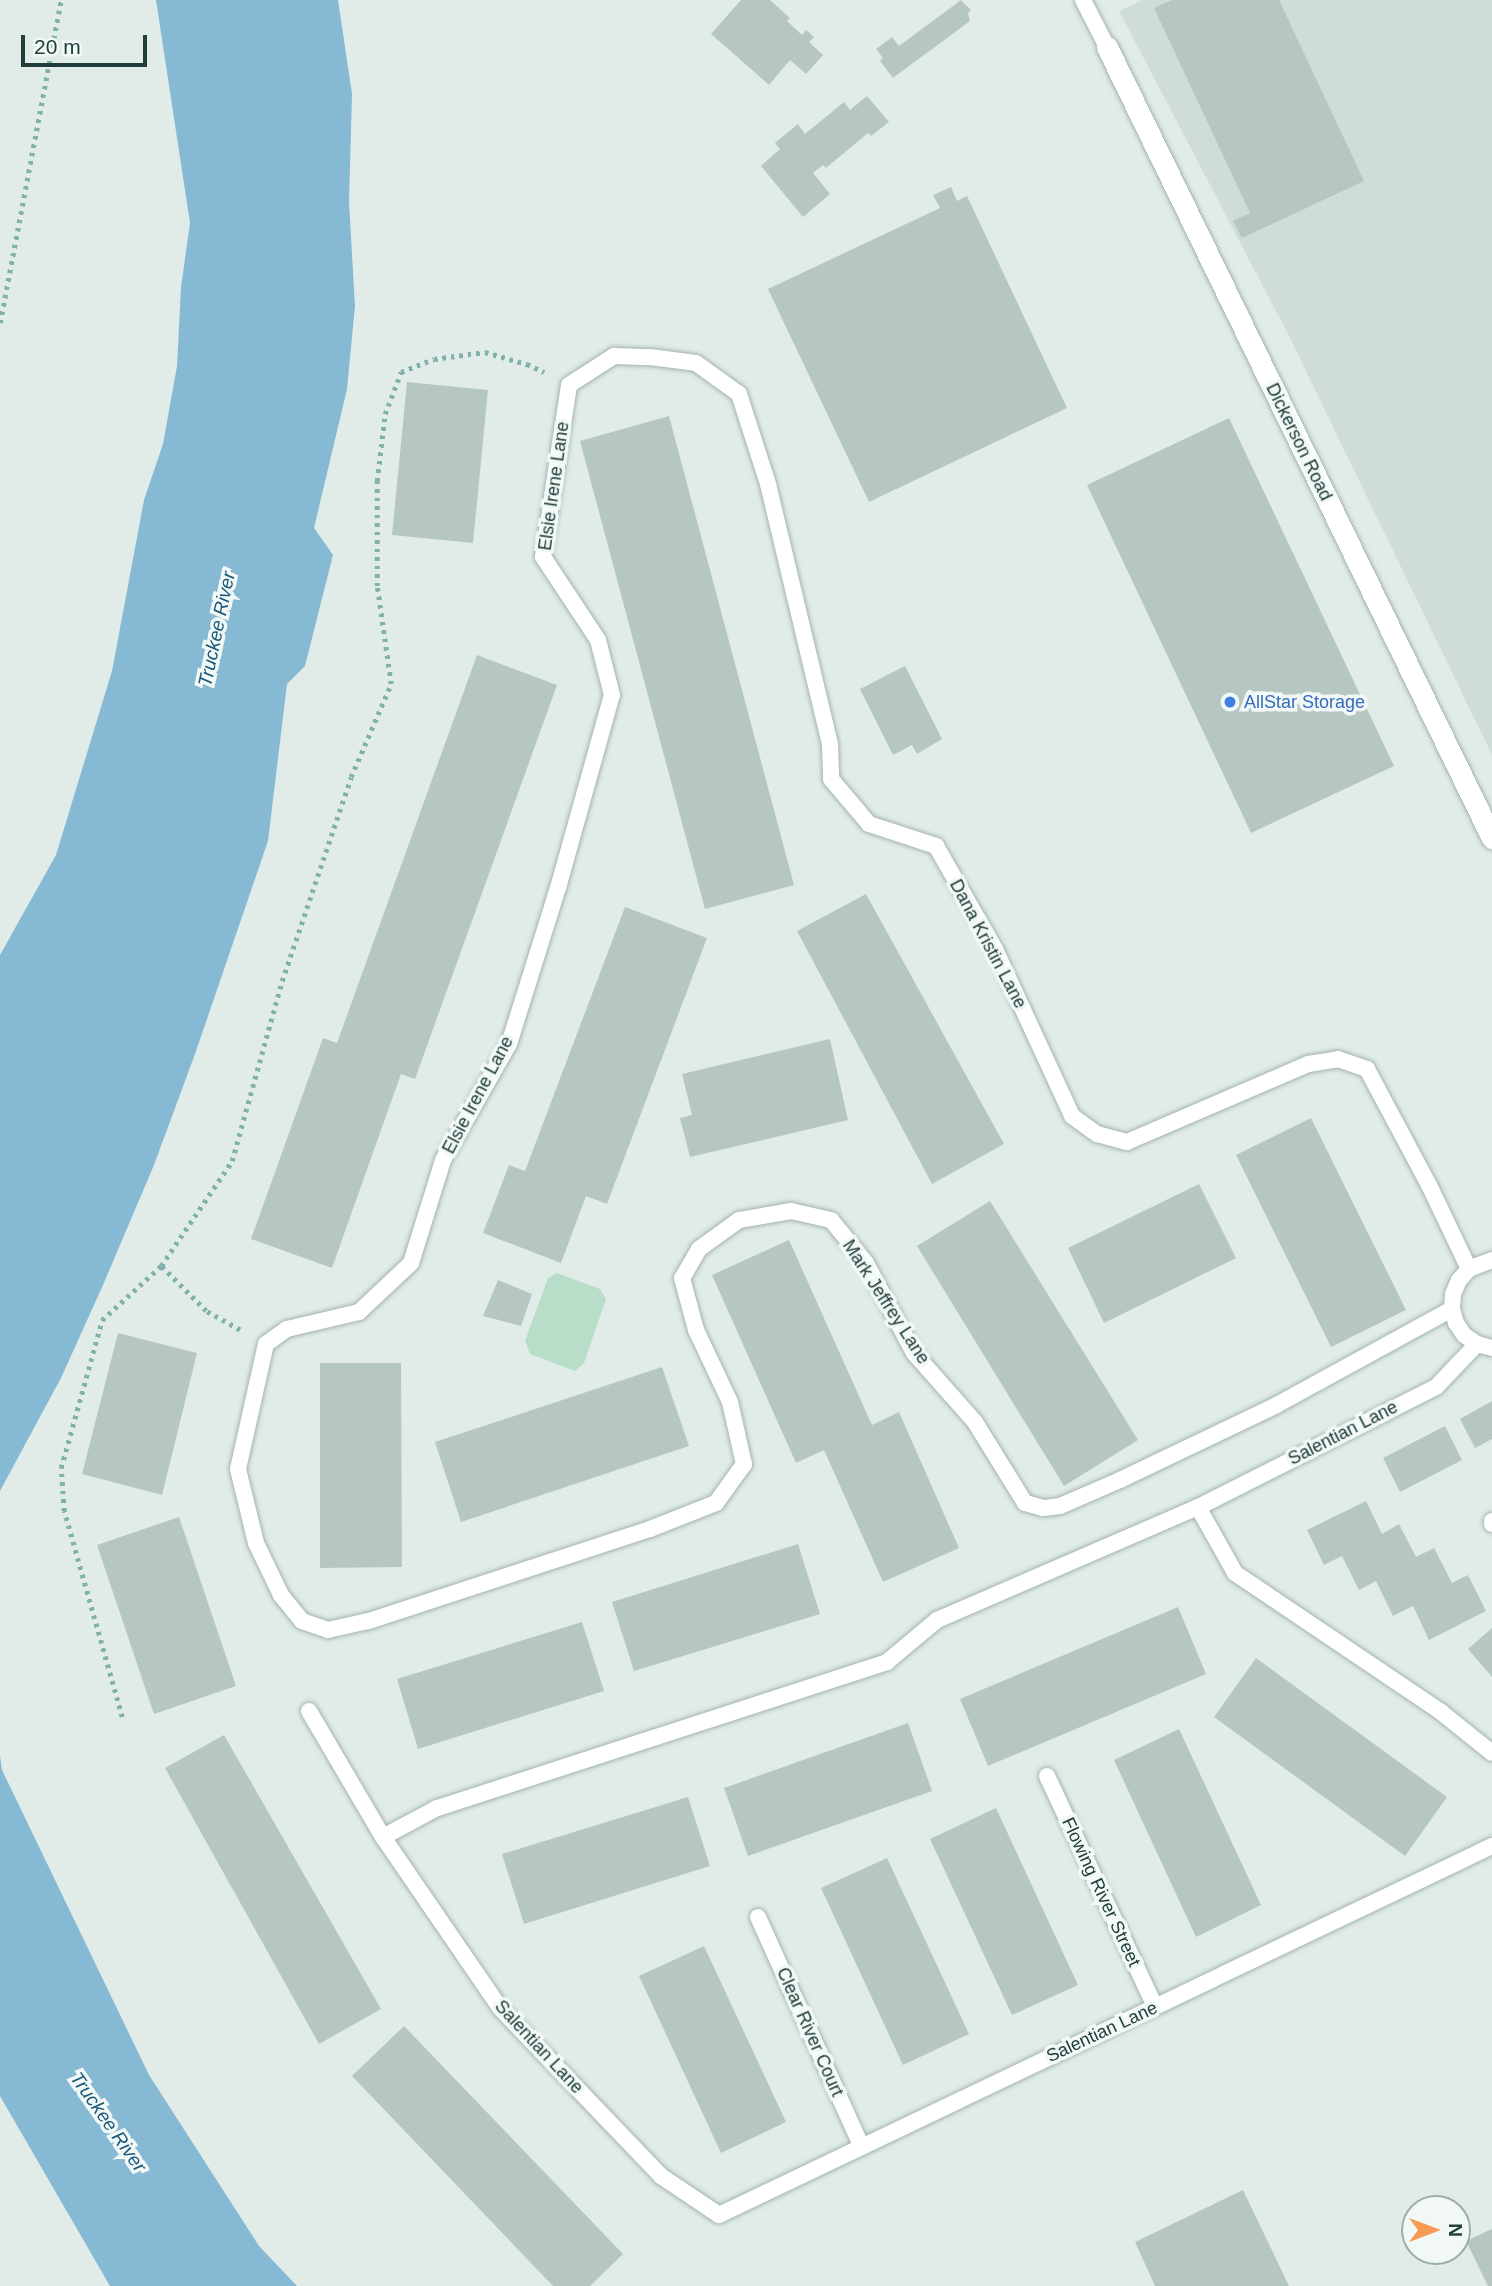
<!DOCTYPE html>
<style>
body{margin:0}
#map{position:relative;width:1492px;height:2286px;overflow:hidden;background:#e1ece9;font-family:Helvetica,sans-serif}
div>[style]{position:absolute}
.built>*{inset:0;background:#cfdcd8}
.green>*{inset:0;background:#b8deca}
.water>*{inset:0;background:#86b9d3}
.building>*{inset:0;background:#b6c7c3}
.path>*{height:4.5px;margin-top:-2.25px;transform-origin:0;background:repeating-linear-gradient(90deg,#80b1ab 0 3.5px,transparent 0 8.5px)}
.roads{filter:drop-shadow(0 0 2px #a3b4b1) drop-shadow(0 0 2px #a3b4b1)}
.lane>*{height:16px;margin:-8px;padding:0 8px;transform-origin:8px;border-radius:8px;background:#fff}
.street>*{height:21px;margin:-10.5px;padding:0 10.5px;transform-origin:10.5px;border-radius:10.5px;background:#fff}
.dots>*{width:19px;height:19px;translate:-50% -50%;box-sizing:border-box;border:4px solid #f1f8f6;border-radius:50%}
span{translate:-50% -50%;white-space:nowrap;text-align:center;line-height:1.15;-webkit-text-stroke:7px #f1f8f6;paint-order:stroke}
.street-label{font-size:18px;color:#203d3b}
.shop-label{font-size:18px;color:#366cbe}
.left{translate:0 -50%;text-align:left}
.water-label{font-size:19px;color:#19587b;font-style:italic}
.north{position:absolute;left:1401px;top:2195px;width:70px;height:70px;box-sizing:border-box;background:#f1f8f6;border:2px solid #9dadab;border-radius:50%;rotate:90deg;font-size:19px;font-weight:700;line-height:28px;text-align:center;color:#203d3b}
.north::after{content:'';display:block;margin:auto;width:24px;height:32px;background:#f79b54;clip-path:polygon(50% 0,100% 100%,50% 72%,0 100%)}
.scale{position:absolute;left:21px;top:35px;width:126px;height:32px;box-sizing:border-box;border:4px solid #203d3b;border-top:0;padding-left:9px;font-size:21px;line-height:24px;white-space:nowrap;color:#203d3b;-webkit-text-stroke:5px #f1f8f6;paint-order:stroke}
</style>
<div id="map">
<div class="built">
<i style="clip-path:polygon(1143px 0,1492px 0,1492px 755px,1288px 334px,1119px 11px)"></i>
</div>
<div class="green">
<i style="clip-path:polygon(557px 1273px,600px 1289px,606px 1299px,584px 1363px,575px 1371px,530px 1354px,525px 1341px,548px 1278px)"></i>
</div>
<div class="water">
<i style="clip-path:polygon(156px 0,338px 0,352px 94px,349px 202px,355px 306px,347px 389px,314px 528px,333px 555px,305px 666px,287px 684px,268px 841px,195px 1054px,154px 1165px,103px 1285px,61px 1378px,0 1491px,0 955px,56px 855px,112px 671px,144px 500px,163px 444px,177px 366px,181px 287px,190px 223px)"></i>
<i style="clip-path:polygon(0 1756px,2px 1770px,149px 2075px,259px 2246px,297px 2286px,110px 2286px,0 2096px)"></i>
</div>
<div class="building">
<i style="clip-path:polygon(741px 0,770px 0,790px 18px,787px 21px,802px 35px,806px 30px,814px 37px,809px 42px,823px 55px,806px 74px,790px 60px,769px 85px,711px 34px)"></i>
<i style="clip-path:polygon(961px 0,971px 10px,968px 13px,970px 21px,893px 78px,880px 61px,883px 58px,876px 49px,892px 37px,899px 46px)"></i>
<i style="clip-path:polygon(1172px 0,1279px 0,1364px 181px,1242px 238px,1233px 221px,1250px 213px,1154px 8px)"></i>
<i style="clip-path:polygon(867px 96px,889px 122px,871px 136px,868px 133px,826px 168px,823px 165px,813px 173px,830px 194px,803px 217px,761px 166px,780px 149px,775px 143px,798px 124px,805px 134px,844px 102px,850px 110px)"></i>
<i style="clip-path:polygon(951px 187px,957px 201px,967px 196px,1067px 408px,869px 502px,768px 289px,940px 208px,933px 195px)"></i>
<i style="clip-path:polygon(407px 382px,488px 390px,473px 543px,392px 535px)"></i>
<i style="clip-path:polygon(669px 416px,794px 885px,705px 909px,580px 441px)"></i>
<i style="clip-path:polygon(1229px 418px,1394px 766px,1251px 833px,1087px 485px)"></i>
<i style="clip-path:polygon(477px 655px,557px 685px,415px 1079px,401px 1074px,332px 1268px,251px 1239px,323px 1038px,337px 1043px)"></i>
<i style="clip-path:polygon(905px 666px,942px 739px,917px 754px,912px 745px,893px 755px,860px 689px)"></i>
<i style="clip-path:polygon(866px 894px,1004px 1144px,932px 1184px,797px 931px)"></i>
<i style="clip-path:polygon(625px 907px,707px 938px,607px 1204px,586px 1196px,561px 1263px,483px 1233px,509px 1165px,525px 1171px)"></i>
<i style="clip-path:polygon(830px 1039px,848px 1120px,690px 1157px,680px 1118px,692px 1115px,682px 1074px)"></i>
<i style="clip-path:polygon(1311px 1118px,1406px 1310px,1331px 1347px,1236px 1155px)"></i>
<i style="clip-path:polygon(1199px 1184px,1236px 1258px,1104px 1323px,1068px 1248px)"></i>
<i style="clip-path:polygon(990px 1201px,1138px 1440px,1064px 1486px,917px 1246px)"></i>
<i style="clip-path:polygon(789px 1240px,872px 1425px,899px 1412px,959px 1548px,883px 1582px,824px 1450px,796px 1463px,712px 1275px)"></i>
<i style="clip-path:polygon(498px 1280px,532px 1294px,521px 1326px,483px 1316px)"></i>
<i style="clip-path:polygon(118px 1333px,197px 1353px,162px 1495px,82px 1474px)"></i>
<i style="clip-path:polygon(320px 1363px,401px 1363px,402px 1567px,320px 1568px)"></i>
<i style="clip-path:polygon(662px 1367px,689px 1446px,461px 1522px,435px 1442px)"></i>
<i style="clip-path:polygon(1492px 1401px,1492px 1439px,1475px 1448px,1460px 1419px)"></i>
<i style="clip-path:polygon(1445px 1426px,1462px 1460px,1400px 1492px,1383px 1458px)"></i>
<i style="clip-path:polygon(1366px 1501px,1382px 1534px,1399px 1524px,1416px 1557px,1434px 1548px,1452px 1583px,1468px 1575px,1486px 1611px,1429px 1640px,1413px 1606px,1393px 1616px,1376px 1581px,1359px 1590px,1342px 1556px,1324px 1565px,1307px 1530px)"></i>
<i style="clip-path:polygon(179px 1517px,236px 1686px,154px 1714px,97px 1545px)"></i>
<i style="clip-path:polygon(798px 1544px,820px 1614px,634px 1671px,612px 1602px)"></i>
<i style="clip-path:polygon(1178px 1607px,1206px 1674px,988px 1766px,960px 1699px)"></i>
<i style="clip-path:polygon(582px 1622px,604px 1691px,418px 1749px,397px 1679px)"></i>
<i style="clip-path:polygon(1492px 1628px,1492px 1677px,1468px 1649px)"></i>
<i style="clip-path:polygon(1256px 1658px,1447px 1797px,1405px 1856px,1214px 1717px)"></i>
<i style="clip-path:polygon(908px 1723px,932px 1791px,748px 1856px,724px 1788px)"></i>
<i style="clip-path:polygon(1179px 1729px,1261px 1905px,1196px 1937px,1114px 1760px)"></i>
<i style="clip-path:polygon(224px 1735px,381px 2009px,319px 2044px,165px 1768px)"></i>
<i style="clip-path:polygon(688px 1797px,710px 1866px,524px 1924px,502px 1854px)"></i>
<i style="clip-path:polygon(996px 1808px,1078px 1985px,1012px 2015px,930px 1839px)"></i>
<i style="clip-path:polygon(887px 1858px,969px 2034px,903px 2065px,821px 1888px)"></i>
<i style="clip-path:polygon(704px 1946px,786px 2122px,721px 2153px,639px 1976px)"></i>
<i style="clip-path:polygon(404px 2026px,623px 2254px,590px 2286px,553px 2286px,352px 2076px)"></i>
<i style="clip-path:polygon(1243px 2190px,1289px 2286px,1155px 2286px,1135px 2242px)"></i>
<i style="clip-path:polygon(1492px 2229px,1492px 2286px,1488px 2286px,1466px 2241px)"></i>
</div>
<div class="path">
<i style="left:0;top:323px;width:329px;rotate:-79.3deg"></i>
<i style="left:240px;top:1330px;width:39px;rotate:-151deg"></i>
<i style="left:206px;top:1311px;width:64px;rotate:-135deg"></i>
<i style="left:161px;top:1266px;width:127px;rotate:-55.9deg"></i>
<i style="left:232px;top:1161px;width:187px;rotate:-74.5deg"></i>
<i style="left:282px;top:981px;width:215px;rotate:-71.3deg"></i>
<i style="left:351px;top:777px;width:101px;rotate:-66.7deg"></i>
<i style="left:391px;top:684px;width:99px;rotate:-98.1deg"></i>
<i style="left:377px;top:586px;width:105px;rotate:-90deg"></i>
<i style="left:377px;top:481px;width:67px;rotate:-83.2deg"></i>
<i style="left:385px;top:414px;width:45px;rotate:-69.1deg"></i>
<i style="left:401px;top:372px;width:35px;rotate:-22deg"></i>
<i style="left:434px;top:359px;width:51px;rotate:-7.8deg"></i>
<i style="left:485px;top:352px;width:44px;rotate:15.9deg"></i>
<i style="left:527px;top:364px;width:19px;rotate:25deg"></i>
<i style="left:122px;top:1717px;width:214px;rotate:-105.7deg"></i>
<i style="left:64px;top:1511px;width:43px;rotate:-94deg"></i>
<i style="left:61px;top:1468px;width:154px;rotate:-74.5deg"></i>
<i style="left:102px;top:1320px;width:80px;rotate:-42.5deg"></i>
</div>
<div class="roads">
<div class="lane">
<i style="left:1083px;top:0;width:53px;rotate:62.9deg"></i>
<i style="left:1492px;top:1260px;width:25px;rotate:159deg"></i>
<i style="left:1469px;top:1269px;width:15px;rotate:132deg"></i>
<i style="left:1459px;top:1280px;width:15px;rotate:113deg"></i>
<i style="left:1453px;top:1294px;width:15px;rotate:94deg"></i>
<i style="left:1452px;top:1309px;width:15px;rotate:74deg"></i>
<i style="left:1456px;top:1323px;width:14px;rotate:56deg"></i>
<i style="left:1464px;top:1335px;width:16px;rotate:35deg"></i>
<i style="left:1477px;top:1344px;width:16px;rotate:15deg"></i>
<i style="left:1452px;top:1309px;width:200px;rotate:151.3deg"></i>
<i style="left:1277px;top:1405px;width:174px;rotate:154.5deg"></i>
<i style="left:1120px;top:1480px;width:65px;rotate:156.6deg"></i>
<i style="left:1060px;top:1506px;width:17px;rotate:173deg"></i>
<i style="left:1043px;top:1508px;width:19px;rotate:-164deg"></i>
<i style="left:1025px;top:1503px;width:95px;rotate:-121.7deg"></i>
<i style="left:975px;top:1422px;width:92px;rotate:-131.5deg"></i>
<i style="left:914px;top:1353px;width:102px;rotate:-118.1deg"></i>
<i style="left:866px;top:1263px;width:55px;rotate:-129.1deg"></i>
<i style="left:831px;top:1220px;width:41px;rotate:-167.3deg"></i>
<i style="left:791px;top:1211px;width:53px;rotate:170.2deg"></i>
<i style="left:739px;top:1220px;width:49px;rotate:144.1deg"></i>
<i style="left:699px;top:1249px;width:34px;rotate:120deg"></i>
<i style="left:682px;top:1278px;width:54px;rotate:74.9deg"></i>
<i style="left:696px;top:1330px;width:80px;rotate:64.7deg"></i>
<i style="left:730px;top:1402px;width:64px;rotate:77.3deg"></i>
<i style="left:744px;top:1464px;width:48px;rotate:125.7deg"></i>
<i style="left:716px;top:1503px;width:71px;rotate:158.5deg"></i>
<i style="left:650px;top:1529px;width:297px;rotate:161.9deg"></i>
<i style="left:368px;top:1621px;width:41px;rotate:167.3deg"></i>
<i style="left:328px;top:1630px;width:28px;rotate:-161deg"></i>
<i style="left:302px;top:1621px;width:33px;rotate:-129deg"></i>
<i style="left:281px;top:1595px;width:58px;rotate:-115.7deg"></i>
<i style="left:256px;top:1543px;width:76px;rotate:-103.7deg"></i>
<i style="left:238px;top:1469px;width:128px;rotate:-77.4deg"></i>
<i style="left:266px;top:1344px;width:26px;rotate:-36deg"></i>
<i style="left:287px;top:1329px;width:74px;rotate:-13.3deg"></i>
<i style="left:359px;top:1312px;width:71px;rotate:-43.3deg"></i>
<i style="left:411px;top:1263px;width:108px;rotate:-72.7deg"></i>
<i style="left:443px;top:1160px;width:133px;rotate:-60.4deg"></i>
<i style="left:509px;top:1044px;width:164px;rotate:-72.6deg"></i>
<i style="left:558px;top:888px;width:200px;rotate:-74.4deg"></i>
<i style="left:612px;top:695px;width:57px;rotate:-104.3deg"></i>
<i style="left:598px;top:640px;width:100px;rotate:-123.5deg"></i>
<i style="left:543px;top:557px;width:174px;rotate:-81.4deg"></i>
<i style="left:569px;top:385px;width:54px;rotate:-32.8deg"></i>
<i style="left:614px;top:356px;width:36px;rotate:2deg"></i>
<i style="left:650px;top:357px;width:46px;rotate:7.4deg"></i>
<i style="left:696px;top:363px;width:53px;rotate:35.8deg"></i>
<i style="left:739px;top:394px;width:95px;rotate:72.1deg"></i>
<i style="left:768px;top:484px;width:268px;rotate:76.6deg"></i>
<i style="left:830px;top:745px;width:34px;rotate:88deg"></i>
<i style="left:831px;top:779px;width:59px;rotate:49.8deg"></i>
<i style="left:869px;top:824px;width:71px;rotate:18.2deg"></i>
<i style="left:936px;top:846px;width:119px;rotate:60.2deg"></i>
<i style="left:995px;top:949px;width:184px;rotate:65.2deg"></i>
<i style="left:1072px;top:1116px;width:31px;rotate:36deg"></i>
<i style="left:1097px;top:1134px;width:31px;rotate:15deg"></i>
<i style="left:1127px;top:1142px;width:197px;rotate:-23.3deg"></i>
<i style="left:1308px;top:1064px;width:30px;rotate:-9deg"></i>
<i style="left:1338px;top:1059px;width:31px;rotate:19deg"></i>
<i style="left:1367px;top:1069px;width:132px;rotate:61.9deg"></i>
<i style="left:1429px;top:1185px;width:93px;rotate:64.5deg"></i>
<i style="left:1477px;top:1344px;width:59px;rotate:133.6deg"></i>
<i style="left:1436px;top:1387px;width:267px;rotate:153.2deg"></i>
<i style="left:1198px;top:1507px;width:284px;rotate:156.6deg"></i>
<i style="left:937px;top:1620px;width:65px;rotate:140deg"></i>
<i style="left:887px;top:1662px;width:473px;rotate:162deg"></i>
<i style="left:437px;top:1808px;width:61px;rotate:151.8deg"></i>
<i style="left:383px;top:1837px;width:207px;rotate:55.6deg"></i>
<i style="left:500px;top:2008px;width:233px;rotate:46.2deg"></i>
<i style="left:661px;top:2176px;width:70px;rotate:33.9deg"></i>
<i style="left:719px;top:2215px;width:857px;rotate:-25.52deg"></i>
<i style="left:1198px;top:1507px;width:76px;rotate:60.7deg"></i>
<i style="left:1235px;top:1573px;width:249px;rotate:34deg"></i>
<i style="left:1441px;top:1712px;width:65px;rotate:38.8deg"></i>
<i style="left:1492px;top:1521px;width:3px;rotate:90deg"></i>
<i style="left:309px;top:1711px;width:146px;rotate:59.6deg"></i>
<i style="left:1047px;top:1776px;width:255px;rotate:64.9deg"></i>
<i style="left:758px;top:1917px;width:252px;rotate:65.7deg"></i>
</div>
<div class="street">
<i style="left:1107px;top:47px;width:880px;rotate:64.05deg"></i>
</div>
</div>
<div class="dots">
<i style="left:1230px;top:702px;background:#3f7fe0"></i>
</div>
<div class="street-label">
<span style="left:1299px;top:442px;rotate:64deg">Dickerson Road</span>
<span style="left:554px;top:486px;rotate:-82deg">Elsie Irene Lane</span>
<span style="left:988px;top:944px;rotate:62deg">Dana Kristin Lane</span>
<span style="left:478px;top:1095px;rotate:-62deg">Elsie Irene Lane</span>
<span style="left:886px;top:1302px;rotate:57deg">Mark Jeffrey Lane</span>
<span style="left:1343px;top:1433px;rotate:-27deg">Salentian Lane</span>
<span style="left:1101px;top:1892px;rotate:65deg">Flowing River Street</span>
<span style="left:810px;top:2032px;rotate:66deg">Clear River Court</span>
<span style="left:1102px;top:2032px;rotate:-25deg">Salentian Lane</span>
<span style="left:539px;top:2047px;rotate:47deg">Salentian Lane</span>
</div>
<div class="shop-label">
<span class="left" style="left:1244px;top:702px">AllStar Storage</span>
</div>
<div class="water-label">
<span style="left:217px;top:629px;rotate:-78deg">Truckee River</span>
<span style="left:108px;top:2122px;rotate:55deg">Truckee River</span>
</div>
<div class="north">N</div>
<div class="scale">20 m</div>
</div>
